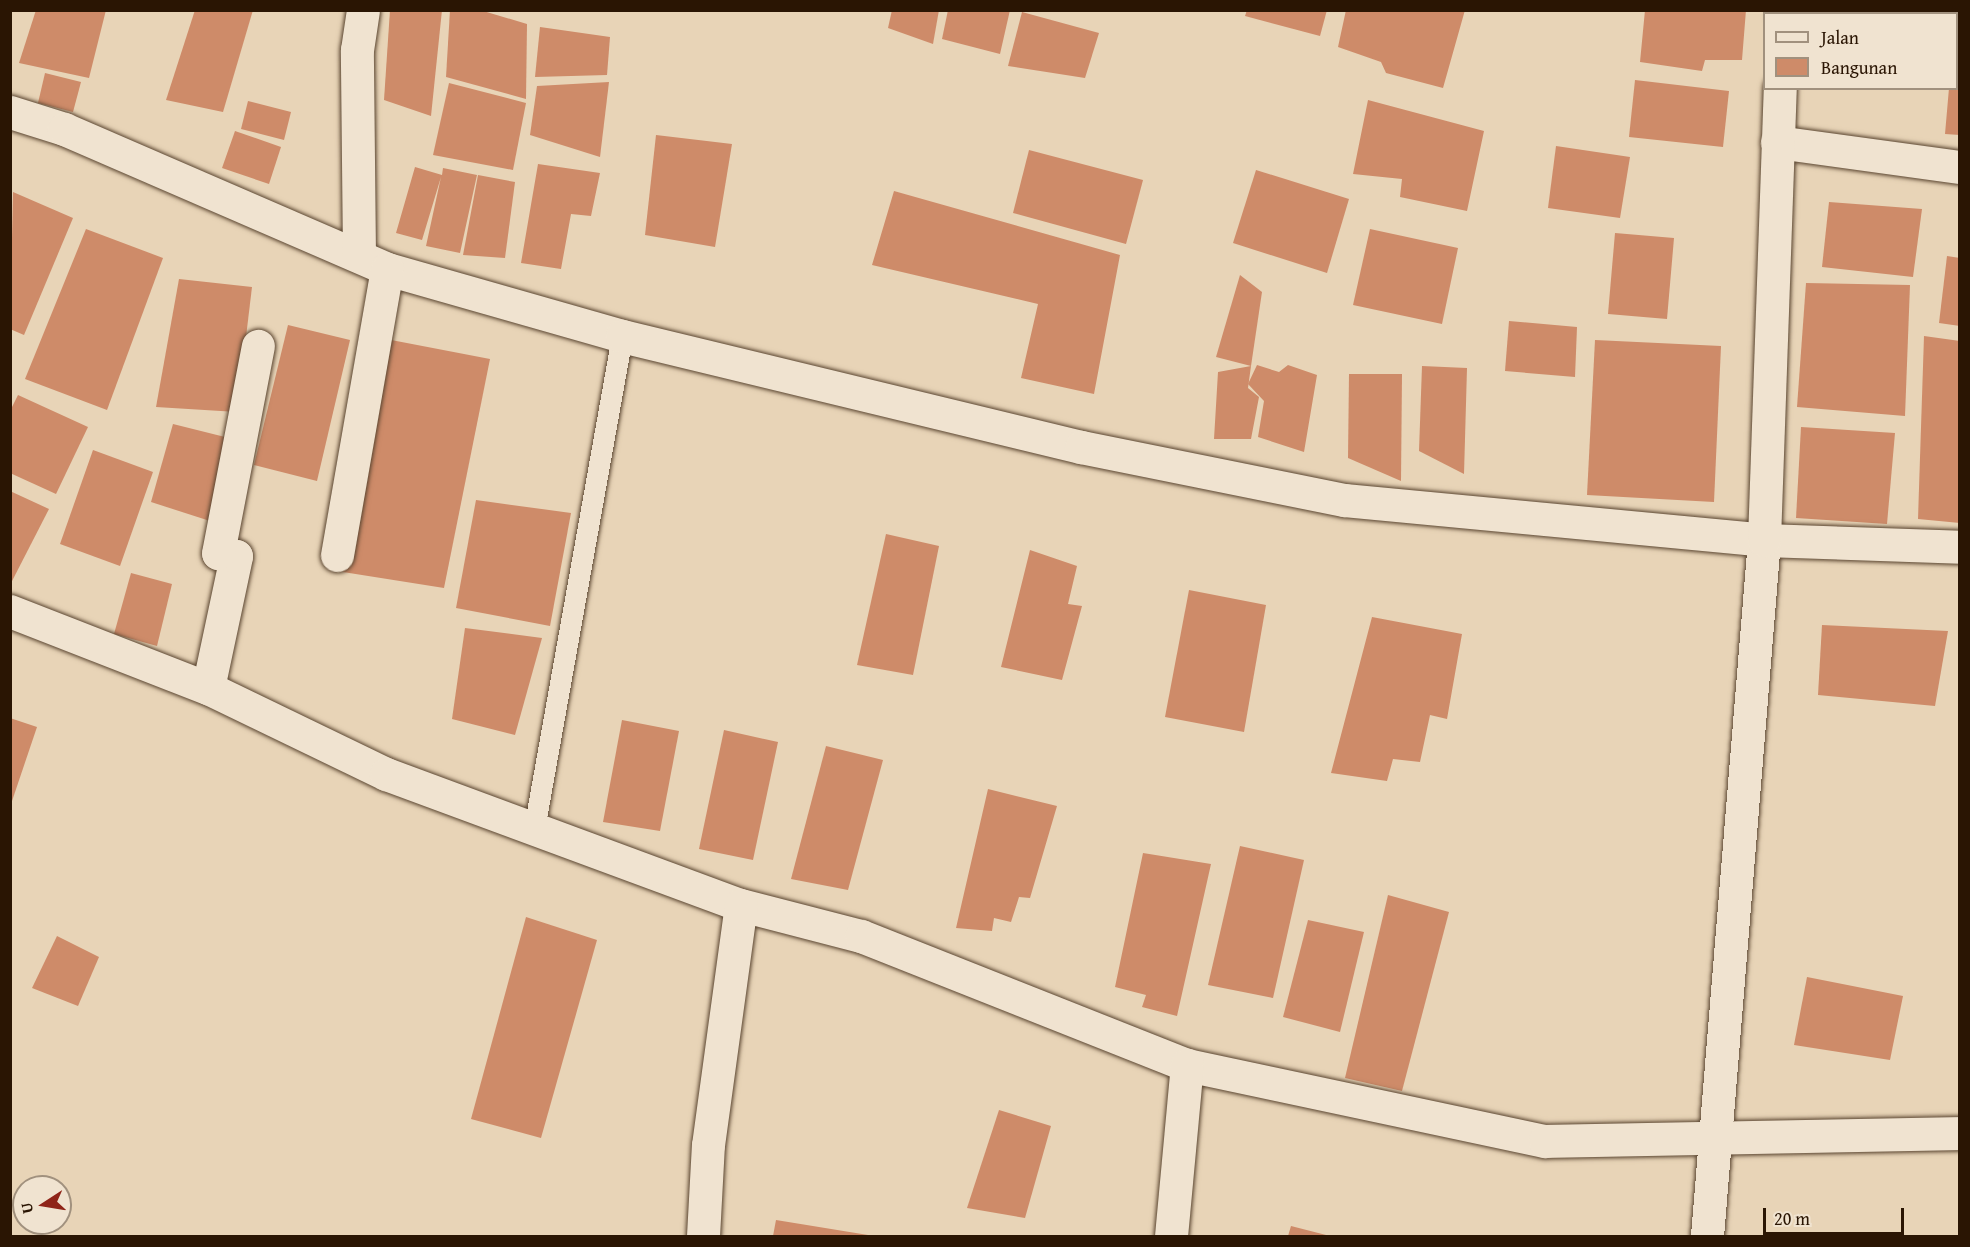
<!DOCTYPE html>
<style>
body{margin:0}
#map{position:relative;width:1970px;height:1247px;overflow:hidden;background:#e8d4b7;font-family:"Gentium Book Plus",serif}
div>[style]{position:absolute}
.building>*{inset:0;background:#ce8b69}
.roads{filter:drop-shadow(0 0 2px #5a4530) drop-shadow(0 0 2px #5a4530)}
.lane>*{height:21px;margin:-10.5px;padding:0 10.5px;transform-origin:10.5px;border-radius:10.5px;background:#f0e3d0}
.street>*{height:33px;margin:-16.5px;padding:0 16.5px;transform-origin:16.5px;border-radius:16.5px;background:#f0e3d0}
span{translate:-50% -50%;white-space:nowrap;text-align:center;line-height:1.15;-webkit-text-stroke:6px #f0e3d0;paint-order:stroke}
.frame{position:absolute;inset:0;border:12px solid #2a1503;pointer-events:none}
.legend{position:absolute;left:1763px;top:12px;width:195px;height:78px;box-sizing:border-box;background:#f0e3d0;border:2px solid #a1917e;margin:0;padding:8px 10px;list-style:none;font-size:18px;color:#2a1503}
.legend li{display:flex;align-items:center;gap:12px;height:30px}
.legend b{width:30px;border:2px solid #a1917e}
.north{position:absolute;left:12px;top:1175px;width:60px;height:60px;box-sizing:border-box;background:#f0e3d0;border:2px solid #a1917e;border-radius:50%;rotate:258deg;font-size:16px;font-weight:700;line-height:24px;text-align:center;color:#2a1503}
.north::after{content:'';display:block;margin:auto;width:21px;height:27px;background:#8f2418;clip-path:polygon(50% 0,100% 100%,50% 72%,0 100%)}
.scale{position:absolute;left:1763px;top:1208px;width:141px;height:27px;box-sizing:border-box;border:3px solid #2a1503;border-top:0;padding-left:8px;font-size:18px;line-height:21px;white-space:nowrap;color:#2a1503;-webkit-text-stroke:4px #f0e3d0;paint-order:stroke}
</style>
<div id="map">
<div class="building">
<i style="clip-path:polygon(36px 10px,106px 10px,89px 78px,19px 63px)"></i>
<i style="clip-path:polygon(195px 10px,253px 10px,223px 112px,166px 100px)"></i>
<i style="clip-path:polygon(390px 10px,442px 10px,431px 116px,384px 100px)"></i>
<i style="clip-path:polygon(450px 10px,480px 10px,527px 24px,526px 99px,446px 77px)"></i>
<i style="clip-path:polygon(892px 10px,939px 10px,933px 44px,888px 28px)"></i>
<i style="clip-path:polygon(948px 10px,1010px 10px,1000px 54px,942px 39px)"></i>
<i style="clip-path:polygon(1247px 10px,1327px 10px,1320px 36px,1245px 16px)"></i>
<i style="clip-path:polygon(1346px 10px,1465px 10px,1443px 88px,1386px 73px,1381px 62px,1338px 47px)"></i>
<i style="clip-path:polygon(1645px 10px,1746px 10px,1742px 60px,1705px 60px,1702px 71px,1640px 62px)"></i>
<i style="clip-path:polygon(1955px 10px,1960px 10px,1960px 54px,1956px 54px)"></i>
<i style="clip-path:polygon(1022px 12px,1099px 33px,1085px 78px,1008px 66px)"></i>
<i style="clip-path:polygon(540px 27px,610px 37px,607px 75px,535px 77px)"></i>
<i style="clip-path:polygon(1956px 65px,1960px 65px,1960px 135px,1945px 134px,1949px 88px,1956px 88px)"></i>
<i style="clip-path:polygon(45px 73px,81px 82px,73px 112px,38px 103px)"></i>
<i style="clip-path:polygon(1635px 80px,1729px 91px,1723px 147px,1629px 137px)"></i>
<i style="clip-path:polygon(609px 82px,600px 157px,530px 135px,537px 86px)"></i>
<i style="clip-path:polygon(449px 83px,526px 103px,513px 170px,433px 155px)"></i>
<i style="clip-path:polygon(1368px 100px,1484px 131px,1467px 211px,1400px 197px,1402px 179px,1353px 174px)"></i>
<i style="clip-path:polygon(248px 101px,291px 112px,284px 140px,241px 129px)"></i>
<i style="clip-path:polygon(235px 131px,281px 147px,269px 184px,222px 168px)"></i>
<i style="clip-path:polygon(656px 135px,732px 144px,715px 247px,645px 235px)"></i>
<i style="clip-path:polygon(1556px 146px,1630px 157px,1620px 218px,1548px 208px)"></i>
<i style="clip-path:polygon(1029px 150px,1143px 180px,1126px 244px,1013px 213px)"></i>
<i style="clip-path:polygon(538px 164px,600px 173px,591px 216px,571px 214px,561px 269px,521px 263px)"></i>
<i style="clip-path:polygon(415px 167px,442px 175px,443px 168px,477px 175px,460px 253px,426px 246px,441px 177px,422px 240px,396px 233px)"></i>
<i style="clip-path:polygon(1256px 170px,1349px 199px,1327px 273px,1233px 243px)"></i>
<i style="clip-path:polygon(478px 175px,515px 182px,505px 258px,463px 255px)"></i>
<i style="clip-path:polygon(894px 191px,1120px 255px,1094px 394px,1021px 378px,1038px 304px,872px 265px)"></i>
<i style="clip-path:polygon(13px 192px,73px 218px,24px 335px,10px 329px)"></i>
<i style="clip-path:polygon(1829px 202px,1922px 209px,1913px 277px,1822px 267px)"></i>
<i style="clip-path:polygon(86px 229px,163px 258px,107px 410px,25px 379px)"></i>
<i style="clip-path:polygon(1370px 229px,1458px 248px,1442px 324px,1353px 305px)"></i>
<i style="clip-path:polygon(1615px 233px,1674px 238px,1667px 319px,1608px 314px)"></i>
<i style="clip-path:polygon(1947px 256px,1960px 258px,1960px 326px,1939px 323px)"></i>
<i style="clip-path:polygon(1240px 275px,1262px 292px,1251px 366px,1216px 357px)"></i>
<i style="clip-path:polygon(179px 279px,252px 287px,237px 412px,156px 407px)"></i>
<i style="clip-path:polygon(1806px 283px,1910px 285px,1905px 416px,1797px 407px)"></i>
<i style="clip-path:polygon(1509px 321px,1577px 327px,1575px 377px,1505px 371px)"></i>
<i style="clip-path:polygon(288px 325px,350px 340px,317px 481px,254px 465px)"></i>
<i style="clip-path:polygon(1924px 336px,1960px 341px,1960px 523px,1918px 519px)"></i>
<i style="clip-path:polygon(386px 339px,490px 359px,444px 588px,343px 572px)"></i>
<i style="clip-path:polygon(1595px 340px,1721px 346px,1714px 502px,1587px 495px)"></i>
<i style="clip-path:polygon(1257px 365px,1279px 372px,1288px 365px,1317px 375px,1304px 452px,1258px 437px,1264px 401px,1248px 384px)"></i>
<i style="clip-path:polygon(1251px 366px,1248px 388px,1259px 397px,1251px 439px,1214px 439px,1218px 372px)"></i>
<i style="clip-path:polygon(1422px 366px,1467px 368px,1464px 474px,1419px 451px)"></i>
<i style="clip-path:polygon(1349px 374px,1402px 374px,1401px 481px,1348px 458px)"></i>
<i style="clip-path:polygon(18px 395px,88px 427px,56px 494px,10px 473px,10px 411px)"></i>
<i style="clip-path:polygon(173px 424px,233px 439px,210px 521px,151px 502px)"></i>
<i style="clip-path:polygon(1801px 427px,1895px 433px,1887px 524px,1796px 518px)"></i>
<i style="clip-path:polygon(93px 450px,153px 472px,120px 566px,60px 544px)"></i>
<i style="clip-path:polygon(10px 491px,49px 509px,10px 585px)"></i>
<i style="clip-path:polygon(476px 500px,571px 513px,550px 626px,456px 608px)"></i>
<i style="clip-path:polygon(886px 534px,939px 546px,913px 675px,857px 665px)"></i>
<i style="clip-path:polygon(1030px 550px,1077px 566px,1068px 604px,1082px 606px,1062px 680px,1001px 667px)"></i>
<i style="clip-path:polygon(131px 573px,172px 584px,157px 646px,114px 634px)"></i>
<i style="clip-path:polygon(1189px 590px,1266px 605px,1244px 732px,1165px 717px)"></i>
<i style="clip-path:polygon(1372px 617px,1462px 634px,1447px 719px,1430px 715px,1420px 762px,1393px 759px,1387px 781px,1331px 773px)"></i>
<i style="clip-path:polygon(1822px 625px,1948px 631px,1935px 706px,1818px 695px)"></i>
<i style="clip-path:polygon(465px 628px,542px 638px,515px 735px,452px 719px)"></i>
<i style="clip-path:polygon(10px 718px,37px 727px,11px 804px,10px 804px)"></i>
<i style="clip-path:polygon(622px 720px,679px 731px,660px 831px,603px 822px)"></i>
<i style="clip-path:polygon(724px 730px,778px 742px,753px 860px,699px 849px)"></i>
<i style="clip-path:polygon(826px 746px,883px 760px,848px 890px,791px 879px)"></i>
<i style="clip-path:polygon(988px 789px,1057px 806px,1030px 898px,1019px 897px,1011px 922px,994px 918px,992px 931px,956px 928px)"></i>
<i style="clip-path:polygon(1240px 846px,1304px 860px,1273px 998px,1208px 985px)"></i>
<i style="clip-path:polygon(1143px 853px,1211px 864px,1177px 1016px,1142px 1007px,1146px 995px,1115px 987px)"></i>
<i style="clip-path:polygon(1388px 895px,1449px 912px,1402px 1091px,1345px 1078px)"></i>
<i style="clip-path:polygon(526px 917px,597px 940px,541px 1138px,471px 1119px)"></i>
<i style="clip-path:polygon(1308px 920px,1364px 932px,1340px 1032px,1283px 1017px)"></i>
<i style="clip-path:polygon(57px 936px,99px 957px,78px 1006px,32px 988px)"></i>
<i style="clip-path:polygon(1807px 977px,1903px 996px,1890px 1060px,1794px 1045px)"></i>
<i style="clip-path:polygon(999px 1110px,1051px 1126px,1025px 1218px,967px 1208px)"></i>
<i style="clip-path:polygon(776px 1220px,868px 1235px,868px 1236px,773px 1236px)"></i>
<i style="clip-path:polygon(1291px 1226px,1330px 1236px,1288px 1236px)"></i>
</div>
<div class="roads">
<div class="lane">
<i style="left:534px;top:829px;width:501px;rotate:-79.88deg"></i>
</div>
<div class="street">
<i style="left:1784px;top:14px;width:4px;rotate:-90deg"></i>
<i style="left:10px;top:112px;width:57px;rotate:17.5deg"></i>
<i style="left:64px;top:129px;width:352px;rotate:23.4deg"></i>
<i style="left:387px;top:269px;width:244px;rotate:15.9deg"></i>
<i style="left:622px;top:336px;width:472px;rotate:13.6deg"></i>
<i style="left:1081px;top:447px;width:268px;rotate:11.4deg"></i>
<i style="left:1344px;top:500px;width:422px;rotate:5.4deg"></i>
<i style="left:1764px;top:540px;width:196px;rotate:2deg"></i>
<i style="left:1777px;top:142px;width:185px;rotate:7.8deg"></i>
<i style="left:359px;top:256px;width:206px;rotate:-90.6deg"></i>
<i style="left:357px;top:50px;width:40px;rotate:-81.5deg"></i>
<i style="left:337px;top:555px;width:290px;rotate:-80.1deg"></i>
<i style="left:10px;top:611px;width:212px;rotate:21.3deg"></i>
<i style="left:208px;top:688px;width:198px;rotate:25.8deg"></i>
<i style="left:386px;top:774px;width:378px;rotate:20.3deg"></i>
<i style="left:741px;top:905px;width:124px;rotate:14.5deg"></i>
<i style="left:861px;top:936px;width:351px;rotate:21.6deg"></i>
<i style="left:1187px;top:1065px;width:366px;rotate:12deg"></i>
<i style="left:1545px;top:1141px;width:415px;rotate:-1.1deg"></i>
<i style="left:208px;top:688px;width:135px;rotate:-78deg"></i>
<i style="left:236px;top:556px;width:18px;rotate:-171deg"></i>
<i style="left:218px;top:553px;width:211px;rotate:-79.1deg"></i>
<i style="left:703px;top:1236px;width:91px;rotate:-86.9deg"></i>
<i style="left:708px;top:1145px;width:242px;rotate:-82.2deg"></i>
<i style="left:1171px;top:1236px;width:172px;rotate:-84.7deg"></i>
<i style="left:1707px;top:1236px;width:698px;rotate:-85.32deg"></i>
<i style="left:1764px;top:540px;width:452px;rotate:-88deg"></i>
</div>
</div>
<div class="frame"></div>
<ul class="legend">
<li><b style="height:8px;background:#f0e3d0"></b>Jalan</li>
<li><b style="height:16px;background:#ce8b69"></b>Bangunan</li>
</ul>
<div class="north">U</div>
<div class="scale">20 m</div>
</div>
